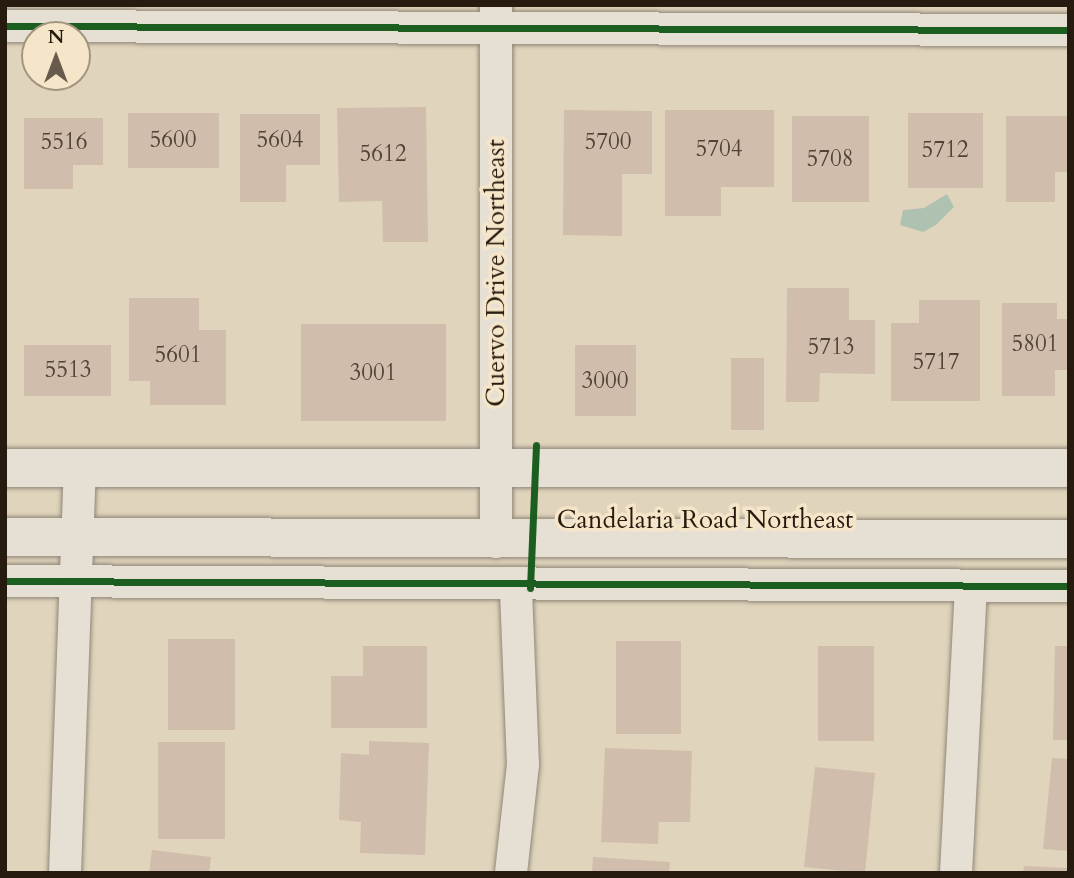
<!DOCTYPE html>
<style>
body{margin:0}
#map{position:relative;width:1074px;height:878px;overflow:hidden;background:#e0d4bc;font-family:Cardo,serif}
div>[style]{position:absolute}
.water>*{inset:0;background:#afc1b1}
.building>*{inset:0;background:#d0bdac}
.roads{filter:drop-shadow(0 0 2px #908778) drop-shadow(0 0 2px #908778)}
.street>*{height:32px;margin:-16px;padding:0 16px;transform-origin:16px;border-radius:16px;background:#e6e0d4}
.secondary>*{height:38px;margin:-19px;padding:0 19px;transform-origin:19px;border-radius:19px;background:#e6e0d4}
.cycleway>*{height:7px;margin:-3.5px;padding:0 3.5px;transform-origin:3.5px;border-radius:3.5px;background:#1b5e20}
span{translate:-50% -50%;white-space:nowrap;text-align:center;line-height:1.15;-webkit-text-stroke:7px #f5e6ca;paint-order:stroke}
.number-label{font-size:23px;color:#514336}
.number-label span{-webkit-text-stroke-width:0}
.street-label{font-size:26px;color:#271a0f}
.frame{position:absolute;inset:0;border:7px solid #271a0f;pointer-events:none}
.north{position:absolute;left:21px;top:21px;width:70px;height:70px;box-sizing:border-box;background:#f5e6ca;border:2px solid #a3947f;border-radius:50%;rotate:0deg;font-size:19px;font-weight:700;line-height:28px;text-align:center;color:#271a0f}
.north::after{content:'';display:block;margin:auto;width:24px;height:32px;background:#685b4c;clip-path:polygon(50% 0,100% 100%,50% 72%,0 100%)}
</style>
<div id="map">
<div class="water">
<i style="clip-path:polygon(947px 194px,954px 207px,936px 225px,923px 232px,900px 225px,903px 210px,924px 208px)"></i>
</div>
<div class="building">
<i style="clip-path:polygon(426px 107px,428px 242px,383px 242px,382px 201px,339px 202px,337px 108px)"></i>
<i style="clip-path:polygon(564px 110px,652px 111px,652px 174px,622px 174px,622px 236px,563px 235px)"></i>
<i style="clip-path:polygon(665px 110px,774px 110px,774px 187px,721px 187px,721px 216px,665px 216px)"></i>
<i style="clip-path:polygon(128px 113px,219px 113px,219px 168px,128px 168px)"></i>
<i style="clip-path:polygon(908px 113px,983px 113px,983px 188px,908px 188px)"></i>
<i style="clip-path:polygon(240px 114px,320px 114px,320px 165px,286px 165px,286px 202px,240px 202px)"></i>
<i style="clip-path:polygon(792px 116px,869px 116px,869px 202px,792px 202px)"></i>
<i style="clip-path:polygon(1006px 116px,1069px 116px,1069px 172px,1055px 172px,1055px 202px,1006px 202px)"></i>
<i style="clip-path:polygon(24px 118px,103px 118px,103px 165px,73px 165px,73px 189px,24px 189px)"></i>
<i style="clip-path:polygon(787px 288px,849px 288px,849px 320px,875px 320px,875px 374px,820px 373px,819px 402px,786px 402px)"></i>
<i style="clip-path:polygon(129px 298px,199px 298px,199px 330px,226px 330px,226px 405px,150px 405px,150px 381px,129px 381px)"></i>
<i style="clip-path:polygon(919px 300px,980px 300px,980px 401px,891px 401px,891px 323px,919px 323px)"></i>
<i style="clip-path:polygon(1002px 303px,1057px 303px,1057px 319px,1069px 319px,1069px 370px,1055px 370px,1055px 396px,1002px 396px)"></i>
<i style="clip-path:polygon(301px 324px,446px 324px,446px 421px,301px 421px)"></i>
<i style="clip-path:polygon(24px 345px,111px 345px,111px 396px,24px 396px)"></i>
<i style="clip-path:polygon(575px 345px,636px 345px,636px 416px,575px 416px)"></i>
<i style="clip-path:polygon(731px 358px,764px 358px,764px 430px,731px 430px)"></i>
<i style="clip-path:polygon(168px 639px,235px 639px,235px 730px,168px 730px)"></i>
<i style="clip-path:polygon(616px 641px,681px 641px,681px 734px,616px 734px)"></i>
<i style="clip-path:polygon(363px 646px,427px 646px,427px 728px,331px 728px,331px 676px,363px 676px)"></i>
<i style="clip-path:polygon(818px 646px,874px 646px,874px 741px,818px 741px)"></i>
<i style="clip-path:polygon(1055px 646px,1069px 646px,1069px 740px,1053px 740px)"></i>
<i style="clip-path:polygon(369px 741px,429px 743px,425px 855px,360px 853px,361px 822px,339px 820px,341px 753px,369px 755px)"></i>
<i style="clip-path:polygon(158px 742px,225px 742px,225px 839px,158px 839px)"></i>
<i style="clip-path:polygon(605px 748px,692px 751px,690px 822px,659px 822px,658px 844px,601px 842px)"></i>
<i style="clip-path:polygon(1052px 758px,1069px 759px,1069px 851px,1043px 849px)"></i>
<i style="clip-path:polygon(815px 767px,875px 773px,865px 873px,804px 867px)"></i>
<i style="clip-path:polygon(152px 850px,211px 857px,209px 873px,149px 873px)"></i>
<i style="clip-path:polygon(593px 857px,670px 862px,669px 873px,592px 873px)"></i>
<i style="clip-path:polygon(1024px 866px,1069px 868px,1069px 873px,1023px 873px)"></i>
</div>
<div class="roads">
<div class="street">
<i style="left:496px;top:8px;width:534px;rotate:90deg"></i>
<i style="left:5px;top:26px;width:1064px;rotate:0.22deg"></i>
<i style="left:5px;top:581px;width:1064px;rotate:0.27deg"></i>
<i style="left:65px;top:873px;width:405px;rotate:-87.9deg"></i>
<i style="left:511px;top:873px;width:109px;rotate:-83.7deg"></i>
<i style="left:523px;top:765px;width:178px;rotate:-92.3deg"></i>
<i style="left:956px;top:873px;width:287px;rotate:-87deg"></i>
</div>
<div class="secondary">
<i style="left:5px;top:468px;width:1064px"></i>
<i style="left:5px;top:537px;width:1064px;rotate:0.11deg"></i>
</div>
</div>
<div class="cycleway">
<i style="left:5px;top:26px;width:1064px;rotate:0.22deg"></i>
<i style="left:5px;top:581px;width:1064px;rotate:0.27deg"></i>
<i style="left:530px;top:588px;width:143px;rotate:-87.6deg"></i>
</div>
<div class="number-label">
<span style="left:173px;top:140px">5600</span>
<span style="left:280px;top:140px">5604</span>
<span style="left:64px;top:142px">5516</span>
<span style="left:608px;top:142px">5700</span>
<span style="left:719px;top:149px">5704</span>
<span style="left:945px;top:150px">5712</span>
<span style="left:383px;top:154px">5612</span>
<span style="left:830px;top:159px">5708</span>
<span style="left:1035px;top:344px">5801</span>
<span style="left:831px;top:347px">5713</span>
<span style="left:178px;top:355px">5601</span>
<span style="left:936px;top:362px">5717</span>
<span style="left:68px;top:370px">5513</span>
<span style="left:373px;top:373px">3001</span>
<span style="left:605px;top:381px">3000</span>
</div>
<div class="street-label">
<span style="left:496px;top:273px;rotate:-90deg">Cuervo Drive Northeast</span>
<span style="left:705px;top:520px">Candelaria Road Northeast</span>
</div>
<div class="frame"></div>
<div class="north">N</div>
</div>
